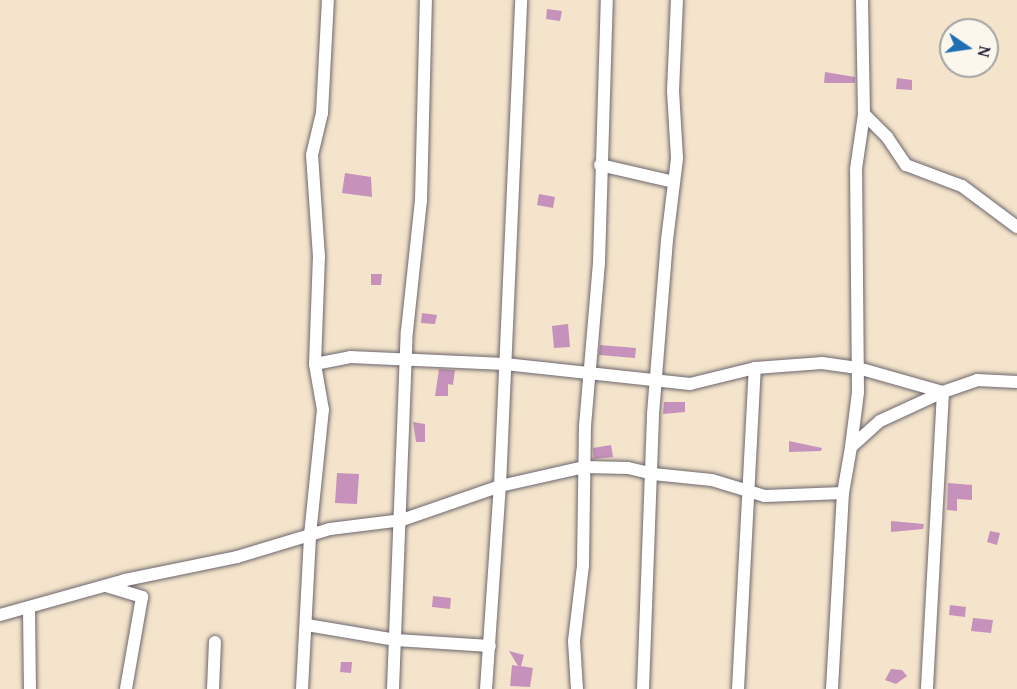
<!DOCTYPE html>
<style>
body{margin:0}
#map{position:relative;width:1017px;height:689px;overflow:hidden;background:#f4e4cb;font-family:"Gentium Book Plus",serif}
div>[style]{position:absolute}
.building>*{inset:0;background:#c692bb}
.roads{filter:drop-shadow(0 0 2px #6c666d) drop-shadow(0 0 2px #6c666d)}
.street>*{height:12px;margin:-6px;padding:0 6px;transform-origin:6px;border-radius:6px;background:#fff}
span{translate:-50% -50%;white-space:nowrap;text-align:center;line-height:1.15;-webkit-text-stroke:5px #fbf7ec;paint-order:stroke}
.north{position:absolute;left:939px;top:18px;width:60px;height:60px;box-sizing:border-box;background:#fbf7ec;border:2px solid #a4a2a5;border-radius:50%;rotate:103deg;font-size:16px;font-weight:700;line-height:24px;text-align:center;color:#22223b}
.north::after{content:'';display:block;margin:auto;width:21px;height:27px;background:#1f6fb2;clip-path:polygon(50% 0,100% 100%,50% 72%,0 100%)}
</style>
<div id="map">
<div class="building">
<i style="clip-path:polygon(547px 9px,562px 11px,560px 21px,546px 19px)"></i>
<i style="clip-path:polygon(825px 72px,855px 77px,855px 83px,824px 83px)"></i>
<i style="clip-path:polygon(897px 78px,912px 80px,912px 90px,896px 89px)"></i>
<i style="clip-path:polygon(345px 173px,371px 177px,372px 197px,342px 193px)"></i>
<i style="clip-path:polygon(539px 194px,555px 197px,553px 208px,537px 205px)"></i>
<i style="clip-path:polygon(371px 274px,382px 274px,381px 285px,371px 285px)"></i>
<i style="clip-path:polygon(422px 313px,437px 315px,435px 324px,421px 323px)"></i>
<i style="clip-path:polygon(568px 324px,570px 347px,554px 348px,552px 326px)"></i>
<i style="clip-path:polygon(600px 345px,636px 348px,635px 358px,599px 355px)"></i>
<i style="clip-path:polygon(439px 369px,455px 370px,453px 385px,448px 384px,448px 396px,435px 396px)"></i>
<i style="clip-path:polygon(664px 402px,685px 402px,685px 412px,663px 414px)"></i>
<i style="clip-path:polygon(413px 422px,425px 424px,425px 442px,416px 442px)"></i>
<i style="clip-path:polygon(789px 441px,822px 448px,821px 451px,789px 452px)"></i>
<i style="clip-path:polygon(611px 445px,613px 457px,594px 459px,593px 448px)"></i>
<i style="clip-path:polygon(337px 473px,359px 474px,357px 504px,335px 503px)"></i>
<i style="clip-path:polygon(948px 483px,972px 485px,972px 500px,957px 499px,957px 511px,947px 510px)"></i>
<i style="clip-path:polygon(891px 521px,924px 524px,923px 529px,891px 532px)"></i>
<i style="clip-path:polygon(990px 531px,1000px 533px,997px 545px,987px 542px)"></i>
<i style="clip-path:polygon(433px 596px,451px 598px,450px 609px,432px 607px)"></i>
<i style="clip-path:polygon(950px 605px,966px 607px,965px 617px,949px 615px)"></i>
<i style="clip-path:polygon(973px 618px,993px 620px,991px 633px,971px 631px)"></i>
<i style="clip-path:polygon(509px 651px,524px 655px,521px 666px,533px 668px,530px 687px,510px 686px,512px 665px,518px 666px)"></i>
<i style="clip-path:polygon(341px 662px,352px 662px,351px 673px,340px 672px)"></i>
<i style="clip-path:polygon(891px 669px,902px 670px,907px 676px,896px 684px,885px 680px)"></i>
</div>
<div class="roads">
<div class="street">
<i style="left:862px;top:0;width:114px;rotate:89deg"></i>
<i style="left:864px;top:114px;width:33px;rotate:45deg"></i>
<i style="left:887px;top:137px;width:34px;rotate:56deg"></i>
<i style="left:906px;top:165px;width:60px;rotate:20.6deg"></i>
<i style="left:962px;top:186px;width:69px;rotate:36.7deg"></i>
<i style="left:600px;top:165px;width:76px;rotate:12.9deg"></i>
<i style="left:315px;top:364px;width:36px;rotate:-11deg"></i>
<i style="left:350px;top:357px;width:155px;rotate:2.6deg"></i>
<i style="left:505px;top:364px;width:186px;rotate:6.2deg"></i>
<i style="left:690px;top:384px;width:67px;rotate:-13.8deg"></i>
<i style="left:755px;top:368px;width:67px;rotate:-4.3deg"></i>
<i style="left:822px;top:363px;width:36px;rotate:8deg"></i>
<i style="left:858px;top:368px;width:88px;rotate:15.8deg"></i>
<i style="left:943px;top:392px;width:297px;rotate:93.1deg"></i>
<i style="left:851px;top:447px;width:55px;rotate:-82.7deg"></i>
<i style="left:858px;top:392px;width:223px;rotate:-90.5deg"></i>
<i style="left:856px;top:169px;width:56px;rotate:-81.7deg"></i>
<i style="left:106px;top:586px;width:38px;rotate:17deg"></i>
<i style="left:142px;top:597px;width:93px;rotate:99.9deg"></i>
<i style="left:29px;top:609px;width:80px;rotate:89.3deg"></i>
<i style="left:0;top:615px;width:130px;rotate:-15.6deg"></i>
<i style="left:125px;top:580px;width:114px;rotate:-11.6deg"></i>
<i style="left:237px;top:557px;width:97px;rotate:-16.8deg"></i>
<i style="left:330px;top:529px;width:73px;rotate:-7.1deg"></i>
<i style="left:402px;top:520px;width:104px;rotate:-19.1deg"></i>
<i style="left:500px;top:486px;width:86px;rotate:-12.7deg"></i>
<i style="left:584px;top:467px;width:44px;rotate:1.3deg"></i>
<i style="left:628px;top:468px;width:26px;rotate:13deg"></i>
<i style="left:653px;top:474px;width:59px;rotate:5.8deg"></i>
<i style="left:712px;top:480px;width:55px;rotate:16.8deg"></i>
<i style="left:765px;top:496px;width:78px;rotate:-2.2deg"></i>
<i style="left:307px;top:625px;width:90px;rotate:9.6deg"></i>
<i style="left:396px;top:640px;width:94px;rotate:3.7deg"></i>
<i style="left:213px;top:689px;width:47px;rotate:-87.6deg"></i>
<i style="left:302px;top:689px;width:154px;rotate:-87deg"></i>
<i style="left:310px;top:535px;width:126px;rotate:-84.1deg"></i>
<i style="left:323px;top:410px;width:47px;rotate:-99.9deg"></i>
<i style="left:315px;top:364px;width:107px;rotate:-87.9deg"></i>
<i style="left:319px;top:257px;width:102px;rotate:-93.9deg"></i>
<i style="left:312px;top:155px;width:43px;rotate:-76.6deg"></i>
<i style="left:322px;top:113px;width:113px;rotate:-87deg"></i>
<i style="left:393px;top:689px;width:358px;rotate:-87.8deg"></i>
<i style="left:407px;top:331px;width:131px;rotate:-83.9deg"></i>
<i style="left:421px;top:201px;width:201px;rotate:-88.6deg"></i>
<i style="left:486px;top:689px;width:203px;rotate:-86.1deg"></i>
<i style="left:500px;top:486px;width:486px;rotate:-87.5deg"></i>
<i style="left:577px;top:689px;width:48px;rotate:-93.6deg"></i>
<i style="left:574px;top:641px;width:76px;rotate:-83.2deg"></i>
<i style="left:583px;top:566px;width:140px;rotate:-89.2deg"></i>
<i style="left:585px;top:426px;width:164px;rotate:-85.1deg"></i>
<i style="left:599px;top:263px;width:263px;rotate:-88.3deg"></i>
<i style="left:643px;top:689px;width:275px;rotate:-87.9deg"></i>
<i style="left:653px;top:414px;width:175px;rotate:-85.4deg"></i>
<i style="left:667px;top:240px;width:83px;rotate:-83deg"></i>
<i style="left:677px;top:158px;width:67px;rotate:-93.4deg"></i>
<i style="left:673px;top:91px;width:91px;rotate:-87.5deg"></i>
<i style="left:738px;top:689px;width:321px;rotate:-87deg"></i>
<i style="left:832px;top:689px;width:196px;rotate:-86.8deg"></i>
<i style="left:843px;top:493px;width:47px;rotate:-80.1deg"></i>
<i style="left:851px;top:447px;width:39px;rotate:-42deg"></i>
<i style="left:880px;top:421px;width:69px;rotate:-24.7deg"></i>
<i style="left:943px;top:392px;width:36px;rotate:-19deg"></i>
<i style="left:977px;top:380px;width:40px;rotate:2.9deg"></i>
</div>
</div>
<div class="north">N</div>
</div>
